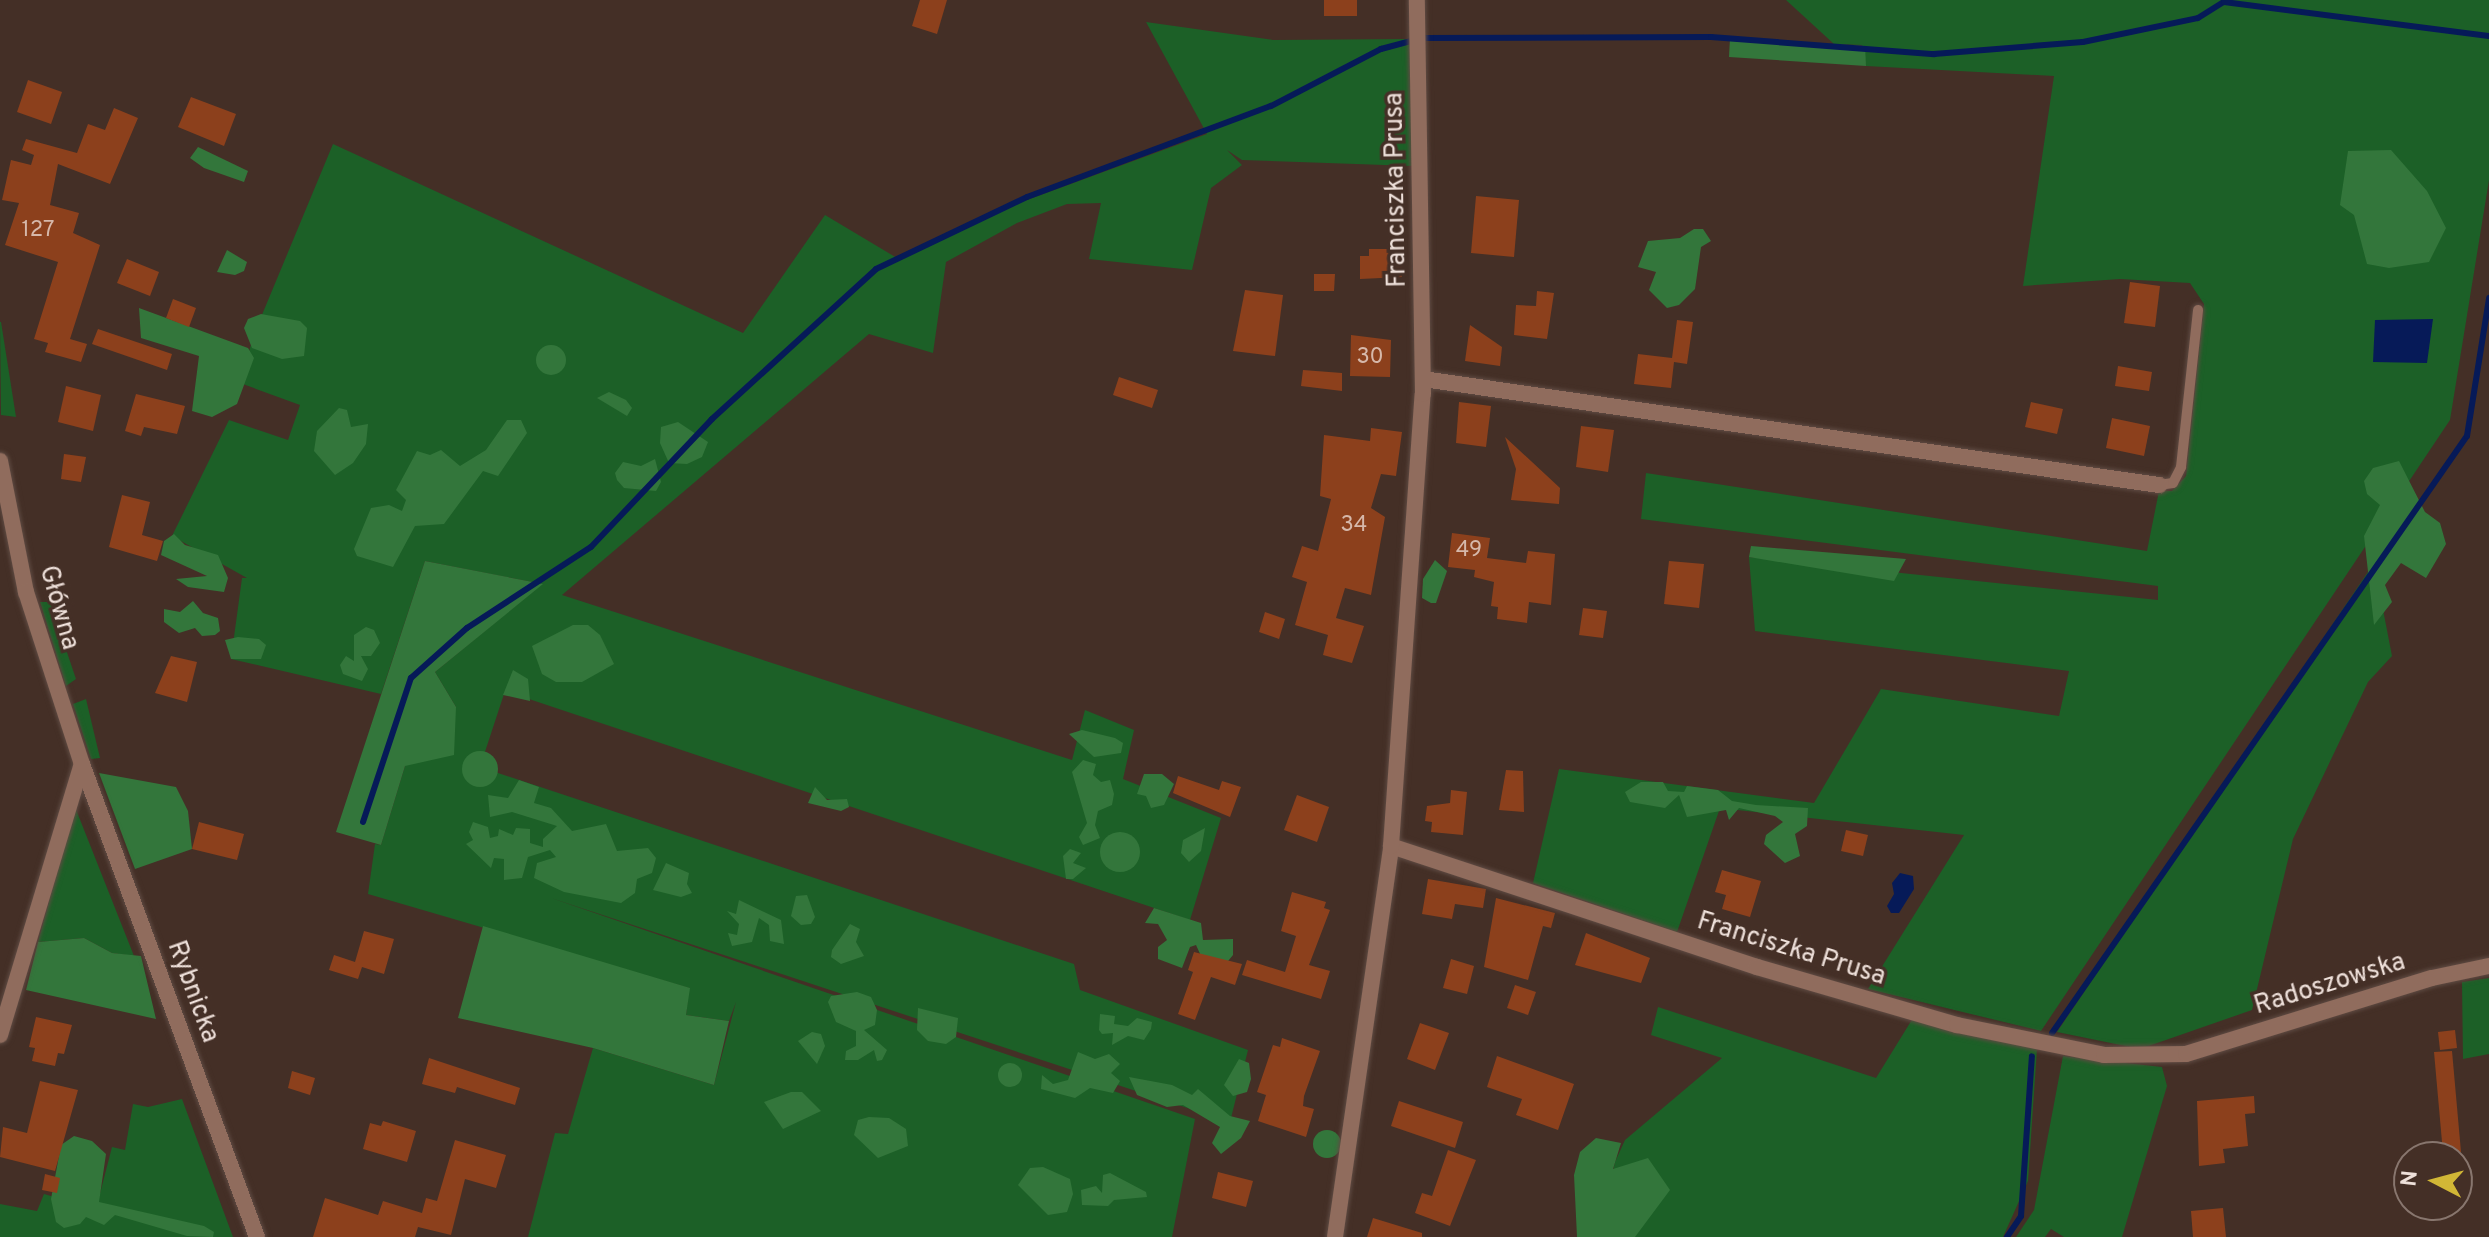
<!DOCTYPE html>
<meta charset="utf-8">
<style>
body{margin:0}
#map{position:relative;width:2489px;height:1237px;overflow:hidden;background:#442f26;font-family:Overpass,sans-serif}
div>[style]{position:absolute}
.green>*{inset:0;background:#1c6027}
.forest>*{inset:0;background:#33763b}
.round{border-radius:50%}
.water>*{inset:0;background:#061a58}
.stream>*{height:6px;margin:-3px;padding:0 3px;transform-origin:3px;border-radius:3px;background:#061a58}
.building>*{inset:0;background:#8c401c}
.roads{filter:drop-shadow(0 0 2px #5f4b43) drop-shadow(0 0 2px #5f4b43)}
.service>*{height:10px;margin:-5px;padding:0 5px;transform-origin:5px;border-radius:5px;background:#906c5d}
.minor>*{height:16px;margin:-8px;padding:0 8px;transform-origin:8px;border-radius:8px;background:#906c5d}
.tertiary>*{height:16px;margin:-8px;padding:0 8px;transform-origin:8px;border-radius:8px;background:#906c5d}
span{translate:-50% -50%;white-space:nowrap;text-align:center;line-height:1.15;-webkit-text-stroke:7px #442f26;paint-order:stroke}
.number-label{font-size:22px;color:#d6b8aa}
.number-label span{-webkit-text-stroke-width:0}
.street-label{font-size:26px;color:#eee0da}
.north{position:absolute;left:2393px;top:1141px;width:80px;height:80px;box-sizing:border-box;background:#442f26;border:2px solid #88766e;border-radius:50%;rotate:276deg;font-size:22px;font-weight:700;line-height:32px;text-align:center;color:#eee0da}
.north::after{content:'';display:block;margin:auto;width:28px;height:36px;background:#d1b736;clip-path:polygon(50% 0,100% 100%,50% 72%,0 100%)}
</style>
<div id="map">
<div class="green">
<i style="clip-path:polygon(1786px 0,2489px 0,2489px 180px,2450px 420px,2041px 1031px,1868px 989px,1964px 835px,1720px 808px,1677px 932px,1533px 883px,1559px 769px,1814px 803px,1881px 689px,2059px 716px,2069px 671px,1755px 631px,1749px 557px,2158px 600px,2158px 586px,1641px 519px,1646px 473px,2147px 551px,2159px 491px,2172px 491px,2186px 476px,2204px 304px,2190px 283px,2120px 279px,2023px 286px,2054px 76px,1866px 66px,1862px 45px,1834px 44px)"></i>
<i style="clip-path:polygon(1146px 22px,1273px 40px,1411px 39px,1413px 166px,1242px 160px,1227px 150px,1242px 165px,1211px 188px,1192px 270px,1089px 259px,1101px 203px,1067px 204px,1017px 223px,946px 262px,933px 353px,869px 334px,562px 595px,1072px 760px,1085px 710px,1134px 730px,1123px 779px,1221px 818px,1190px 920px,505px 691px,480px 767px,1074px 964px,1080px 990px,1248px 1050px,1230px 1122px,551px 898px,1195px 1119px,1172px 1237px,528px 1237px,555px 1133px,568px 1134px,593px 1048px,714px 1085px,736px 1002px,729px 1021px,686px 1015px,689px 988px,368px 894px,375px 844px,381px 845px,405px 766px,456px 707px,435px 672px,542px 584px,425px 561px,381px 694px,231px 659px,242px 578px,247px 578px,172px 536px,229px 420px,288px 440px,300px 405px,240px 383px,254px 334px,333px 144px,743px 333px,825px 215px,897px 258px,994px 212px,1207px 134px)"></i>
<i style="clip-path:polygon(0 322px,1px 322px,16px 417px,1px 415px)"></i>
<i style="clip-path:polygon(2374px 563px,2392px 656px,2368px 682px,2293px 839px,2252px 1010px,2140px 1049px,2057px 1032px)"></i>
<i style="clip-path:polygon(40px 602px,50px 602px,76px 679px,66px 686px)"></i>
<i style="clip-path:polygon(86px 699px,100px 758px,91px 759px,73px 704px)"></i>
<i style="clip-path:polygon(75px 807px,134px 956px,112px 953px,84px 938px,38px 942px)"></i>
<i style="clip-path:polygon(2489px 978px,2489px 1054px,2463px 1059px,2462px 982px)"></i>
<i style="clip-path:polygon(1658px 1007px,1876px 1078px,1913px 1018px,2037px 1049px,2028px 1181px,2003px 1237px,1598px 1237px,1615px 1162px,1625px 1140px,1722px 1058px,1651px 1035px)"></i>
<i style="clip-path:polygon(2063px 1056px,2162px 1067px,2167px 1086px,2122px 1237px,2064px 1237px,2051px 1229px,2045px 1237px,2016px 1237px,2034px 1210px)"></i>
<i style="clip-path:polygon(182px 1099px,233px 1237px,0 1237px,0 1204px,37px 1211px,44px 1194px,96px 1209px,112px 1147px,125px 1150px,133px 1104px,148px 1107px)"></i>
</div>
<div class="forest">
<i style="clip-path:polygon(1730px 38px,1865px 46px,1866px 66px,1729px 57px)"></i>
<i style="clip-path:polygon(198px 147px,248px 171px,244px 182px,204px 168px,190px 158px)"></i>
<i style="clip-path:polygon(2391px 150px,2427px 191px,2446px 228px,2429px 262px,2389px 268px,2367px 264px,2354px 215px,2340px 205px,2348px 151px)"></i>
<i style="clip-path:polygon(1694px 229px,1703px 229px,1711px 241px,1701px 247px,1695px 289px,1679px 305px,1667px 308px,1649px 290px,1656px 272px,1638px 267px,1648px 241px,1680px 238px)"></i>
<i style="clip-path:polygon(227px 250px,247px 262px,244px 271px,235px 275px,217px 272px)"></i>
<i style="clip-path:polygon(139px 308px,248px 348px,254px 358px,237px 404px,212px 417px,192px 411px,199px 356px,141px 338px)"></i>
<i style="clip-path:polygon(261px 314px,300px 321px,307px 328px,304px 356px,282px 359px,252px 348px,244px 328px,248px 319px)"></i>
<i class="round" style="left:536px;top:345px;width:30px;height:30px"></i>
<i style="clip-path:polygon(609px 392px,626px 400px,632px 408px,627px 416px,597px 398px)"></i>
<i style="clip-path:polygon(339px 408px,347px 410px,351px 427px,368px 424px,366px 444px,353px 463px,335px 475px,314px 451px,317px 431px)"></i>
<i style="clip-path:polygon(507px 420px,521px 420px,527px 433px,498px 476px,483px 471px,444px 524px,415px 526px,393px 567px,357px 556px,354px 549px,371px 508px,389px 505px,402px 511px,406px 500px,396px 490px,417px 451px,430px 455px,441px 450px,460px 466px,486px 450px)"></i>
<i style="clip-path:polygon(678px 422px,708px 442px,702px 457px,687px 464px,669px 463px,660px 443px,661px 427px)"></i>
<i style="clip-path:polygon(655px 459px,661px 482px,656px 491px,624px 488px,617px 480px,615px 473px,623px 462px,641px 466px)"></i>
<i style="clip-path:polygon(2399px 461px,2425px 512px,2440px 523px,2446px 544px,2426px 578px,2401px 563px,2385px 585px,2392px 602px,2374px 625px,2364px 536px,2380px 505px,2367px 494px,2364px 481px,2373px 468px)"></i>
<i style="clip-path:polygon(174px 534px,185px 545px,218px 555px,228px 578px,224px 592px,188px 587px,176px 579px,207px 576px,161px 555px,164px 541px)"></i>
<i style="clip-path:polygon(1751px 546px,1906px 559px,1894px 581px,1749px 557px)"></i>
<i style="clip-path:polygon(1435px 560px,1447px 571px,1436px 603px,1431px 603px,1422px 598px,1423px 579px)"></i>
<i style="clip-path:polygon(425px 561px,543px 584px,435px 672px,456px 707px,454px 755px,405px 766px,381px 845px,336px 832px)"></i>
<i style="clip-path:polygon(193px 601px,203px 613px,218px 618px,220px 631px,215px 635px,202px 636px,195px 628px,179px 633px,164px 622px,164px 609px,180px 612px)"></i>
<i style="clip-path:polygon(573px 625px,588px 625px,600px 635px,614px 664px,582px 682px,556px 682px,542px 674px,532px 646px)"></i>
<i style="clip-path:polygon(366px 627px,374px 630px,380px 643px,371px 656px,361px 656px,368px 669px,362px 681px,343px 674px,340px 665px,346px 656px,354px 661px,354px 635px)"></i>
<i style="clip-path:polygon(238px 637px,259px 639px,266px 645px,261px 659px,231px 659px,225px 640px)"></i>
<i style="clip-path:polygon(513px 670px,528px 679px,530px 701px,503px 695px)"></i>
<i style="clip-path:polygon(1082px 730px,1115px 738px,1123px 743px,1121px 753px,1094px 757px,1069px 734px)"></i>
<i class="round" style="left:462px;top:751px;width:36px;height:36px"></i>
<i style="clip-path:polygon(1083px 760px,1096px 764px,1093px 775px,1101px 782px,1110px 780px,1114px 794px,1112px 805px,1098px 811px,1095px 825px,1100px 838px,1083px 845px,1079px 837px,1087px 823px,1072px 772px)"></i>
<i style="clip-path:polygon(99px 773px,176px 787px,188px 811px,192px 849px,135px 869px)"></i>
<i style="clip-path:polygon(1144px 774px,1162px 774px,1174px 784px,1164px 805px,1151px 808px,1146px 796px,1137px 794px)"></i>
<i style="clip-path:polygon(519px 780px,539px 787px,534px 803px,551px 808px,572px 831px,606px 824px,617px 851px,648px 848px,656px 858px,652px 873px,637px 879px,635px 893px,621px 903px,564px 892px,534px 878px,537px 863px,556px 857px,550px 850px,528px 857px,522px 878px,504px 880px,504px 859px,494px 858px,491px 868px,466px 844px,473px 840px,469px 832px,473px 822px,488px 827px,490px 838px,498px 836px,499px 829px,513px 835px,516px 828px,530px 829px,530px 843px,543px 847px,543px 839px,557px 826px,512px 812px,490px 817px,488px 795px,508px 798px)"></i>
<i style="clip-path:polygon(1641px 782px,1663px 782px,1668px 791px,1684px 792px,1687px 786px,1718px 790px,1732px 801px,1756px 805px,1808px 808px,1807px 826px,1795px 834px,1800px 856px,1785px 863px,1764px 844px,1766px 835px,1783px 822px,1775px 816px,1739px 808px,1729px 820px,1726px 810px,1687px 817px,1679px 795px,1665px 808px,1630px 802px,1625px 792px)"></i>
<i style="clip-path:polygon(815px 787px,827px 800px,847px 799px,849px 807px,841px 811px,808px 803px)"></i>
<i style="clip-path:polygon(1205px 828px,1201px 851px,1189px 862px,1181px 853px,1183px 840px)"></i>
<i class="round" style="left:1100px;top:832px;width:40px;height:40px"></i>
<i style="clip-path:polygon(1070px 849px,1081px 853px,1073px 863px,1086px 868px,1073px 879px,1066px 879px,1063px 856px)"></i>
<i style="clip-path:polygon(666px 863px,689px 873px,687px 884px,692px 893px,681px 897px,653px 890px)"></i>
<i style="clip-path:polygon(807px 895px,815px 917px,811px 924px,801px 925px,791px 916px,796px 896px)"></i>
<i style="clip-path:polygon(739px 900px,781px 920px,784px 944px,770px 941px,769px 925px,759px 918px,752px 942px,732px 946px,728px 933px,737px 935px,739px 924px,727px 911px,736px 914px)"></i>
<i style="clip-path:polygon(1154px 908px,1201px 923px,1203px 940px,1233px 939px,1233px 955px,1224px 966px,1201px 956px,1196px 945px,1190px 947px,1182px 968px,1158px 959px,1158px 947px,1167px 940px,1158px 924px,1145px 923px)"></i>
<i style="clip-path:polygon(850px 924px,860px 929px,856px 942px,864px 956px,841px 964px,831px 957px,832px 950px)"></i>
<i style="clip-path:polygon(483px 926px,690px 988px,686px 1015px,729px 1021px,714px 1085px,593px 1048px,458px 1018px)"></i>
<i style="clip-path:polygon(84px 938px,112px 953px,141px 956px,156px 1019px,26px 990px,38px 942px)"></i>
<i style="clip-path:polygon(857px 992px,871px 997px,877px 1010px,875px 1025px,864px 1030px,887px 1050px,882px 1060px,877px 1061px,874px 1050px,858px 1060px,845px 1060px,846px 1051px,856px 1046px,856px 1031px,836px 1022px,828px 1002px,831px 996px)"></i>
<i style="clip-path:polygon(918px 1008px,958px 1018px,956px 1037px,946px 1044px,928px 1041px,917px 1030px)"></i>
<i style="clip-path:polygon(1100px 1014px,1115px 1016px,1114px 1024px,1128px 1026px,1137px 1018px,1152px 1022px,1151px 1029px,1144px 1040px,1128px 1036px,1112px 1045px,1113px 1033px,1102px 1034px,1099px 1030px)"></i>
<i style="clip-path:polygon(812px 1032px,821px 1034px,825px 1046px,817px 1064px,798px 1041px)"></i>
<i style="clip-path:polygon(1078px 1052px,1095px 1059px,1109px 1054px,1120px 1064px,1111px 1073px,1120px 1081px,1113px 1093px,1090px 1088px,1075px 1098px,1041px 1089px,1042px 1075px,1053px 1084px,1068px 1080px)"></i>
<i style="clip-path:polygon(1239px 1059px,1249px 1063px,1251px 1079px,1247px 1092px,1233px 1096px,1224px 1085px)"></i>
<i class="round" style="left:998px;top:1063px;width:24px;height:24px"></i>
<i style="clip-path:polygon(1129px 1077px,1172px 1085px,1192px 1095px,1198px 1089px,1230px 1116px,1250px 1121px,1241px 1138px,1221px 1154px,1212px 1143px,1220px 1127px,1183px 1105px,1167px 1107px,1137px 1095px)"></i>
<i style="clip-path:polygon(791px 1092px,802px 1092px,821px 1111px,783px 1129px,764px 1102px)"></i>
<i style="clip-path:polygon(869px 1117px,889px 1118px,906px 1129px,908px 1146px,878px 1158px,854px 1135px,858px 1120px)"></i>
<i class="round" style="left:1313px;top:1130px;width:28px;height:28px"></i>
<i style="clip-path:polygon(74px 1136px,92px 1141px,106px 1154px,99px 1202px,204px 1226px,214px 1232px,213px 1237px,187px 1236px,115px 1215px,104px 1225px,86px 1217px,80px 1224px,64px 1228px,56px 1222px,51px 1199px,61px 1145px)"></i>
<i style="clip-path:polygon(1596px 1138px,1621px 1143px,1613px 1169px,1648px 1158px,1670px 1190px,1635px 1237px,1577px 1237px,1574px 1175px,1580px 1152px)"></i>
<i style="clip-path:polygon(1043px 1167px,1070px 1179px,1073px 1194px,1067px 1212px,1048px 1215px,1018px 1185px,1030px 1168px)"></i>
<i style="clip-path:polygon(1110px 1173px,1146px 1192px,1147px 1197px,1114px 1200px,1108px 1206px,1082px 1205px,1081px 1190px,1096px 1186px,1102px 1193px,1103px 1175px)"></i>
</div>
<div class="water">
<i style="clip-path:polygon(2433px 319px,2427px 363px,2373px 362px,2375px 320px)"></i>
<i style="clip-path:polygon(1900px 873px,1913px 876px,1914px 889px,1899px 913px,1891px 913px,1887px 906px,1894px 894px,1892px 883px)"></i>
</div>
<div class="stream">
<i style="left:363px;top:822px;width:152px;rotate:-71.6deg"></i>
<i style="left:411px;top:678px;width:75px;rotate:-41.8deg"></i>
<i style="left:467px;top:628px;width:148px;rotate:-33.2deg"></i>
<i style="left:591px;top:547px;width:176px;rotate:-46.6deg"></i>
<i style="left:712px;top:419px;width:222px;rotate:-42.4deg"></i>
<i style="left:876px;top:269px;width:167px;rotate:-25.5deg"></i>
<i style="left:1027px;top:197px;width:260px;rotate:-20.5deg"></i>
<i style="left:1271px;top:106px;width:124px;rotate:-27.4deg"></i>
<i style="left:1381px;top:49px;width:42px;rotate:-15deg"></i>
<i style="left:1422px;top:38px;width:289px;rotate:-0.2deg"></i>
<i style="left:1711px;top:37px;width:224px;rotate:4.4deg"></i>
<i style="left:1934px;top:54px;width:149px;rotate:-4.6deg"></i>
<i style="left:2083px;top:42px;width:117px;rotate:-11.8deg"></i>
<i style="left:2198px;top:18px;width:31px;rotate:-32deg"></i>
<i style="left:2224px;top:2px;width:267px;rotate:7.3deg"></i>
<i style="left:2052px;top:1033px;width:727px;rotate:-55.2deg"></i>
<i style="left:2467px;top:436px;width:140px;rotate:-80.9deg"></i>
<i style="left:2007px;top:1237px;width:25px;rotate:-56deg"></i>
<i style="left:2021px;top:1216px;width:160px;rotate:-86.1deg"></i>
</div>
<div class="building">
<i style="clip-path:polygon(920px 0,947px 0,937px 34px,912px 26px)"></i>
<i style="clip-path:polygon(1324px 0,1357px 0,1357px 16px,1324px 16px)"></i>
<i style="clip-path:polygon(28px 80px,62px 92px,51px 124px,17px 112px)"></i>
<i style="clip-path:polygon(191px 97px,236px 114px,224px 146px,178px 127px)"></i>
<i style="clip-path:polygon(114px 108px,138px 118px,110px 184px,58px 164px,50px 205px,79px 213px,73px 233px,100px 245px,70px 339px,87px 344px,81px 362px,45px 352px,48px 343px,34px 339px,58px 262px,5px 245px,19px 203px,2px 200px,11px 160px,31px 165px,34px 155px,22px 150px,26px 139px,77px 153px,88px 124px,105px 130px)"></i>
<i style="clip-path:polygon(1476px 196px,1519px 200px,1514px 257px,1471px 253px)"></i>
<i style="clip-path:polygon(1369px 249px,1401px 249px,1402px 277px,1360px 279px,1360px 256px,1369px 256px)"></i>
<i style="clip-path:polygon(127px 259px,159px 272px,150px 296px,117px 283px)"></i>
<i style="clip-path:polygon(1314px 274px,1335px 274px,1334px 291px,1314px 291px)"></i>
<i style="clip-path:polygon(2130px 282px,2160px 286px,2155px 327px,2124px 323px)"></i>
<i style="clip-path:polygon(1245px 290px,1283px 295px,1275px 356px,1233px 351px)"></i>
<i style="clip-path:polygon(1537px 291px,1554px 293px,1547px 339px,1514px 335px,1516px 305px,1536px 306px)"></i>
<i style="clip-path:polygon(173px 299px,196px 308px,189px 327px,166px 318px)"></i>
<i style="clip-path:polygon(1677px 320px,1693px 322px,1687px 364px,1674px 362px,1671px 388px,1634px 384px,1638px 354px,1672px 358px)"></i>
<i style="clip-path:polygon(1470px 325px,1502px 347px,1500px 366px,1465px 361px)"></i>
<i style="clip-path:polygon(98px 329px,172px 354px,167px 370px,92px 344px)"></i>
<i style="clip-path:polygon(1351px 335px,1391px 340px,1390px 377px,1350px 376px)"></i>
<i style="clip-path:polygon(2118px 366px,2152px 372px,2149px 391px,2115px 386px)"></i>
<i style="clip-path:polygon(1303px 370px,1342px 373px,1342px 391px,1301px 386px)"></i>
<i style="clip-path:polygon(1119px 377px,1158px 390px,1152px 408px,1113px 395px)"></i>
<i style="clip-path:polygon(66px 386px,101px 395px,93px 431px,58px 422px)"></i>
<i style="clip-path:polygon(136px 394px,185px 406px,177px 434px,144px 427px,141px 436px,125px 431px)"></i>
<i style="clip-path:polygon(1459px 402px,1491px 406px,1486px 447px,1456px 443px)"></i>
<i style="clip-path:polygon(2031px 402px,2063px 409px,2057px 434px,2025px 427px)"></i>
<i style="clip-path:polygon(2112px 418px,2150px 426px,2144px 456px,2106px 448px)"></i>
<i style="clip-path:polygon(1581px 426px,1614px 430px,1608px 472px,1576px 467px)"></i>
<i style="clip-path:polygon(1371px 428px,1402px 432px,1396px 476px,1381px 474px,1371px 508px,1385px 517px,1371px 595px,1345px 588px,1336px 618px,1364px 626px,1352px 663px,1323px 655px,1328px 635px,1295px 625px,1307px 582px,1292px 577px,1302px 546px,1318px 551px,1331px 499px,1320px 496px,1324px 435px,1370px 441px)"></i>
<i style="clip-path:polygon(1505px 437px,1560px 488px,1559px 504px,1511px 500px,1516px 469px)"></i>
<i style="clip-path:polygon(64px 454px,86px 457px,81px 482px,61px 479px)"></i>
<i style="clip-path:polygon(122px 495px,150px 502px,142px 535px,163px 541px,157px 561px,109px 547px)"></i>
<i style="clip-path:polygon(1452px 533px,1490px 538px,1487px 558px,1526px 563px,1528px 551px,1555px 554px,1551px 605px,1529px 602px,1527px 623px,1497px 619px,1498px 607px,1491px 606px,1494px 582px,1474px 577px,1475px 570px,1448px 567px)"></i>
<i style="clip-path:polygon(1669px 561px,1704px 564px,1699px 608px,1664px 604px)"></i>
<i style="clip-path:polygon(1583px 608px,1607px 611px,1603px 638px,1579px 635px)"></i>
<i style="clip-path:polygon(1265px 612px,1285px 619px,1279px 639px,1259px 632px)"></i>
<i style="clip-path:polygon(171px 656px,197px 662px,187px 702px,155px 693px)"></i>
<i style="clip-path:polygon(1506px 770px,1523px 771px,1524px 812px,1499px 810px)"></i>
<i style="clip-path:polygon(1178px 776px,1219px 790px,1222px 781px,1241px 787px,1230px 817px,1173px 793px)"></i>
<i style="clip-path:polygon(1451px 790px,1467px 792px,1463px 835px,1431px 832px,1432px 822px,1425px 821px,1427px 806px,1450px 803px)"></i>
<i style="clip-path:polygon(1297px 795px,1329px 807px,1317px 842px,1284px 830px)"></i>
<i style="clip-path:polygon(199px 822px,244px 834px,237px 860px,192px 849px)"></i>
<i style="clip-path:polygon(1846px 830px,1868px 835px,1863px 856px,1841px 851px)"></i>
<i style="clip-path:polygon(1722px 870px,1761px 881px,1750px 917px,1722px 909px,1726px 895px,1715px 892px)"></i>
<i style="clip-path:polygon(1428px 879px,1486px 889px,1483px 908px,1455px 904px,1452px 919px,1422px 914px)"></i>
<i style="clip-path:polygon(1292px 892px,1326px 902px,1324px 908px,1330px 910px,1309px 965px,1330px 971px,1321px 999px,1242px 975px,1247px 960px,1285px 972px,1296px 936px,1281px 931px)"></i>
<i style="clip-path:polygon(1496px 898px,1555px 913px,1551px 928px,1543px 926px,1528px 980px,1484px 967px)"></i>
<i style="clip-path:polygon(364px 931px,394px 939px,384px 974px,362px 967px,358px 979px,329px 970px,334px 955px,355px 962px)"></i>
<i style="clip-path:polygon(1586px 933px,1650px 958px,1641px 983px,1575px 965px)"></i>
<i style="clip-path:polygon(1194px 952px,1242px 964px,1235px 985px,1211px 977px,1195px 1020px,1178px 1014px,1193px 972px,1188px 970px)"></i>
<i style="clip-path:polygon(1451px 959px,1474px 966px,1467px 994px,1443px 988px)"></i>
<i style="clip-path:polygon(1515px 985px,1536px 992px,1528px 1015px,1507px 1008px)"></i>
<i style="clip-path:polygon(36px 1017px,72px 1025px,64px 1054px,58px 1053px,55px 1066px,32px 1061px,35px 1048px,29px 1047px)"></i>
<i style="clip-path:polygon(1420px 1023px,1449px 1033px,1435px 1070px,1407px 1059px)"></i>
<i style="clip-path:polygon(2455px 1030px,2457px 1048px,2440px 1050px,2438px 1032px)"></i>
<i style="clip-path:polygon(1282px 1038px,1320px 1051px,1304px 1096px,1303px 1106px,1314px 1109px,1306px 1137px,1258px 1121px,1266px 1095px,1257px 1092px,1273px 1045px,1280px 1047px)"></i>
<i style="clip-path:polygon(2452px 1051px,2461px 1152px,2443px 1153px,2434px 1052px)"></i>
<i style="clip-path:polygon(1497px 1056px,1574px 1084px,1558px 1130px,1516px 1115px,1522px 1099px,1487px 1087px)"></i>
<i style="clip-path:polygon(429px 1058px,520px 1088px,515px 1105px,457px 1087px,455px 1093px,422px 1084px)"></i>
<i style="clip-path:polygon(292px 1071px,315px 1078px,310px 1095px,288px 1088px)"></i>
<i style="clip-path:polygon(40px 1081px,78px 1090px,55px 1171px,0 1157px,3px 1127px,27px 1133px)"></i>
<i style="clip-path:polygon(2254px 1096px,2255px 1113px,2245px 1114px,2248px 1146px,2223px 1149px,2225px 1163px,2199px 1166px,2197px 1101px)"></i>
<i style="clip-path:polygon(1399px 1101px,1463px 1122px,1455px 1148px,1391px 1126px)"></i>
<i style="clip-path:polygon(383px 1121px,416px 1131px,407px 1162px,363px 1149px,370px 1123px,381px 1126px)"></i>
<i style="clip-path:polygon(455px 1140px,506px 1155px,496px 1188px,465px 1179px,451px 1235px,418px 1227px,415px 1237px,313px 1237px,325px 1198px,378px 1215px,383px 1201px,422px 1213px,426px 1198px,437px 1201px)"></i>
<i style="clip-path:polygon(1448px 1150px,1476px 1160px,1450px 1226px,1415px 1213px,1422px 1193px,1432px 1196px)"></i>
<i style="clip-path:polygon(1218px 1172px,1253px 1181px,1246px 1207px,1212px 1198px)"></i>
<i style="clip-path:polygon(45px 1174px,60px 1178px,57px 1193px,42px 1190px)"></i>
<i style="clip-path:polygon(2223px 1208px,2226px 1237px,2193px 1237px,2191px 1211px)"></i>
<i style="clip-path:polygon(1373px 1218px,1422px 1233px,1422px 1237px,1367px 1237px)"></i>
</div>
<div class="roads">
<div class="service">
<i style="left:2159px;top:485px;width:14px;rotate:-8deg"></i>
<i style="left:2173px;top:483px;width:18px;rotate:-63deg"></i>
<i style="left:2181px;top:467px;width:158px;rotate:-83.8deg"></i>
</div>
<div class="minor">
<i style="left:1423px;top:379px;width:744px;rotate:8.2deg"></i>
<i style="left:1391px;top:846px;width:385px;rotate:18.3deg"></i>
<i style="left:1757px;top:967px;width:208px;rotate:16.2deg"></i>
<i style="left:1957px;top:1025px;width:150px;rotate:11.5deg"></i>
<i style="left:2104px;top:1055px;width:82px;rotate:-0.7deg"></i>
<i style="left:2186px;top:1054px;width:257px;rotate:-17.2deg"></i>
<i style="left:2432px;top:978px;width:58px;rotate:-11.9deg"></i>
<i style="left:0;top:1035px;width:283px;rotate:-73.2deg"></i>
<i style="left:1335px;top:1237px;width:395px;rotate:-81.8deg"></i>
<i style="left:1391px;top:846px;width:453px;rotate:-86deg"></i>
<i style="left:1423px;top:394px;width:394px;rotate:-90.9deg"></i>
</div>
<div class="tertiary">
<i style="left:0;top:461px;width:134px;rotate:78.8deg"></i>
<i style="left:26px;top:592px;width:181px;rotate:72deg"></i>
<i style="left:82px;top:764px;width:504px;rotate:69.7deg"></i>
</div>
</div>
<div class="number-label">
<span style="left:38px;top:231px">127</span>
<span style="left:1370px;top:358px">30</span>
<span style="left:1354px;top:526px">34</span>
<span style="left:1469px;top:551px">49</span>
</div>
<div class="street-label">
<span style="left:1397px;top:190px;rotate:-91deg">Franciszka Prusa</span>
<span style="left:58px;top:608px;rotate:74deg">Główna</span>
<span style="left:1791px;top:950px;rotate:17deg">Franciszka Prusa</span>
<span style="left:2330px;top:985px;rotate:-17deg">Radoszowska</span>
<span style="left:192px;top:992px;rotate:70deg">Rybnicka</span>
</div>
<div class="north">N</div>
</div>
